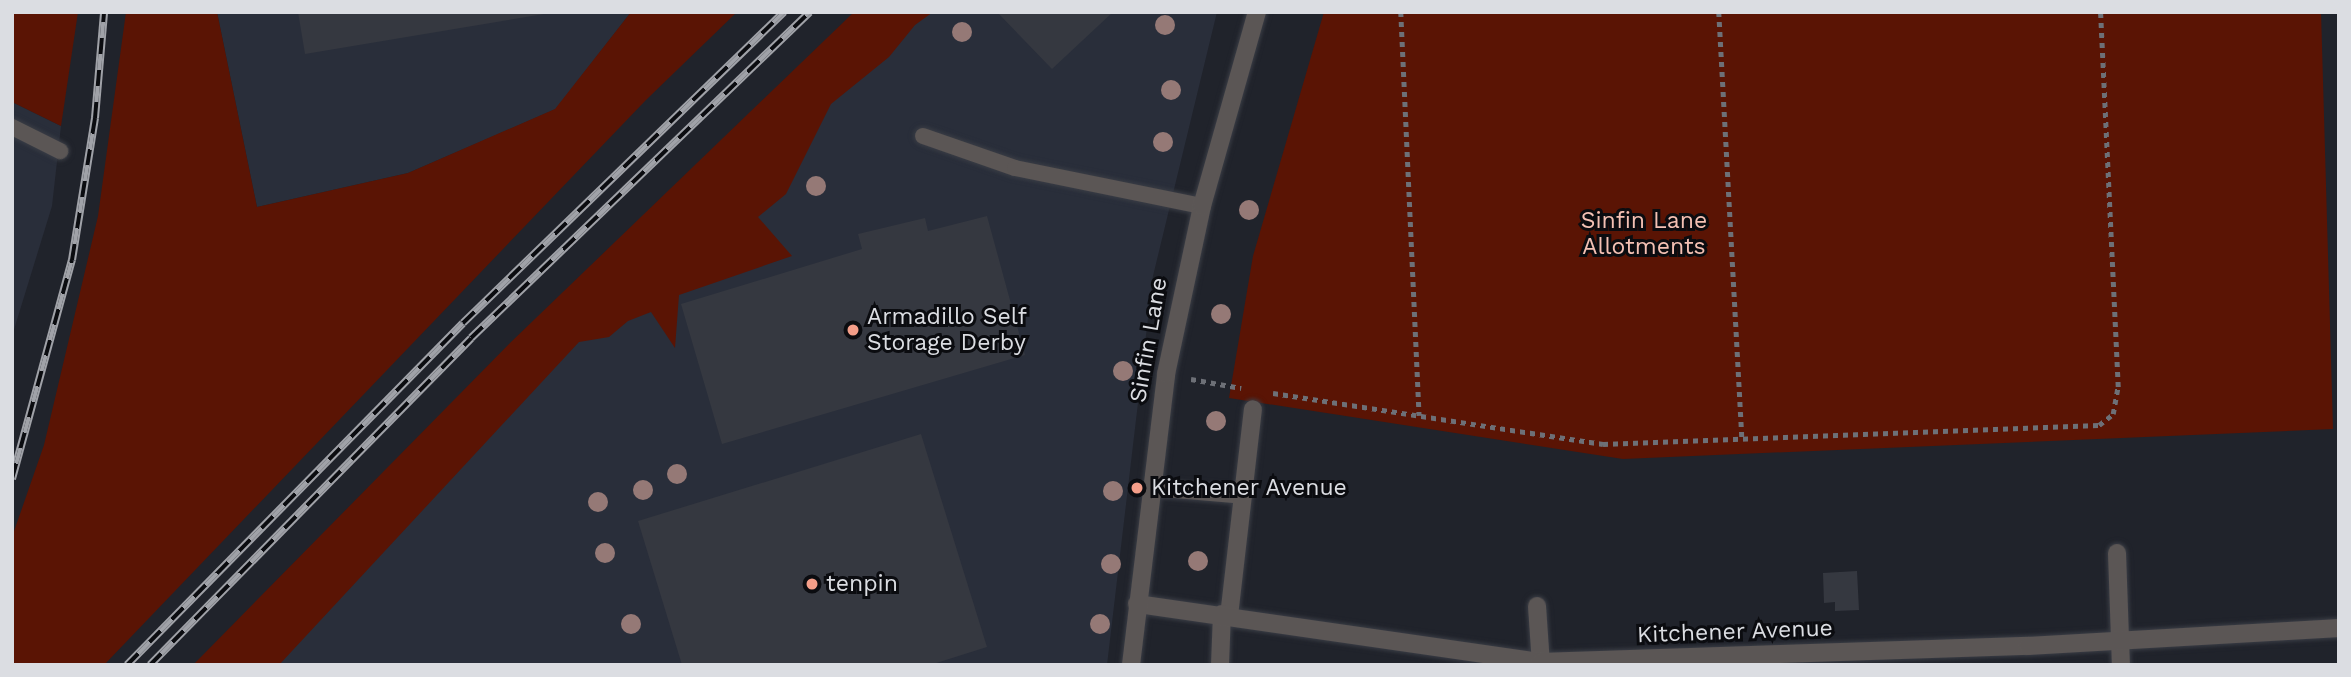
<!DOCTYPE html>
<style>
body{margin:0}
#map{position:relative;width:2351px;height:677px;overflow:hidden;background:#20232b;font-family:"Work Sans",sans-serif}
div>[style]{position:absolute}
.built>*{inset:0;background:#292e3a}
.green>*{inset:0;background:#5a1404}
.building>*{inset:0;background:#353840}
.path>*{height:4.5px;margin-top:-2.25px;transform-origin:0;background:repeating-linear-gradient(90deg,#6d7077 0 5px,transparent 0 10px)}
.roads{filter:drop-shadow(0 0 2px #3a3d45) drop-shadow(0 0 2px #3a3d45)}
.service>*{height:16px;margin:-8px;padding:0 8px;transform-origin:8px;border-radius:8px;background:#5b5655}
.minor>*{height:18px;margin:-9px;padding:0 9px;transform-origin:9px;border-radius:9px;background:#5b5655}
.tertiary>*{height:18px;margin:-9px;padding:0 9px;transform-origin:9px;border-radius:9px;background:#5b5655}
.rail>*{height:8px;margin-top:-4px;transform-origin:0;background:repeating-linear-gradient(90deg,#0b0c10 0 16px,#a0a2a8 0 32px);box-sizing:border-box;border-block:2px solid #a0a2a8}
.trees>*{width:20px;height:20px;margin:-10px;border-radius:50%;background:#957976}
.dots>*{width:19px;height:19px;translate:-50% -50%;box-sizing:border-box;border:4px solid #0b0c10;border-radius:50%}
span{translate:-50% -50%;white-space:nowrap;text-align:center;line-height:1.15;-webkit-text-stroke:6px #0b0c10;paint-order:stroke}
.park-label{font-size:23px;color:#f4c0b3}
.poi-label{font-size:23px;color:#dbdde2}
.left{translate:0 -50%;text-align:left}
.street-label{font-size:23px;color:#dbdde2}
.frame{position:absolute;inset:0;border:14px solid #dbdde2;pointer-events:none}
</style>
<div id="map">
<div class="built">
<i style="clip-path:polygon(217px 12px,631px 12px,556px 109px,408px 173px,257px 207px)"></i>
<i style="clip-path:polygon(893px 12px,1217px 12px,1153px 276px,1107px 665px,248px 665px)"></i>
<i style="clip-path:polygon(12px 102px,61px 126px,52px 206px,12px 336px)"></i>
</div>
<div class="green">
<i style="clip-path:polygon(12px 12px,78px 12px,61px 126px,12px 102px)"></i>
<i style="clip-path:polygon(126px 12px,217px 12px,257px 207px,408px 173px,555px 109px,631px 12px,737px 12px,646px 100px,104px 665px,12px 665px,12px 537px,44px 445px,98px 216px)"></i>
<i style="clip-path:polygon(854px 12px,933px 12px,915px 25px,889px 57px,831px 104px,786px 194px,758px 217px,792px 256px,679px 295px,675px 348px,651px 312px,628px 321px,609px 337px,579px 342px,279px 665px,193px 665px,511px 342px)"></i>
<i style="clip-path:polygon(1324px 12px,2321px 12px,2333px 429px,1623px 459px,1229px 398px,1253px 256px)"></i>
</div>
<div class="building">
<i style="clip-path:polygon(298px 12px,544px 12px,544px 14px,305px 54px)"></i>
<i style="clip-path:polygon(997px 12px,1113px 12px,1052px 69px)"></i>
<i style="clip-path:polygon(987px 216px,1025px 355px,722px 444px,681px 304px,862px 249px,858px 234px,925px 218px,928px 231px)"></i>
<i style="clip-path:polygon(921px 434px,987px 647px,930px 665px,682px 665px,638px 521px)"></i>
<i style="clip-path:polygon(1857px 571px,1859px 610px,1835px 611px,1835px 602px,1824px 603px,1823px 573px)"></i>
</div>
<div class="path">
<i style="left:1401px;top:12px;width:404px;rotate:87.4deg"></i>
<i style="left:1719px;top:12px;width:428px;rotate:86.9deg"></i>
<i style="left:1191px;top:379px;width:51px;rotate:10.2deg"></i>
<i style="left:1273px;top:393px;width:334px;rotate:8.8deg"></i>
<i style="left:1603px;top:444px;width:496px;rotate:-2.2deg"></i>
<i style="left:2099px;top:425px;width:18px;rotate:-38deg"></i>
<i style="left:2113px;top:414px;width:27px;rotate:-80deg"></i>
<i style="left:2118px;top:387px;width:375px;rotate:-92.7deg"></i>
</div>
<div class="roads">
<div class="service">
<i style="left:12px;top:127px;width:54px;rotate:26.6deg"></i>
<i style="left:923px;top:136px;width:97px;rotate:19.2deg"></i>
<i style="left:1015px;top:168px;width:191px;rotate:11.5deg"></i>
<i style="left:1151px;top:488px;width:93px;rotate:4.9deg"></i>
</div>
<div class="minor">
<i style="left:2117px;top:553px;width:112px;rotate:88deg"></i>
<i style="left:1537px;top:606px;width:59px;rotate:86.1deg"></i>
<i style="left:1229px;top:616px;width:208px;rotate:-83.4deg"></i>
<i style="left:1220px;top:665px;width:51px;rotate:-87.8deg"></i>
</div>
<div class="tertiary">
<i style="left:1137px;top:604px;width:408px;rotate:8.2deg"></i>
<i style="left:1541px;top:662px;width:487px;rotate:-1.9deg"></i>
<i style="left:2028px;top:646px;width:312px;rotate:-3.3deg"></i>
<i style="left:1131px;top:665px;width:293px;rotate:-83.1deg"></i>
<i style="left:1166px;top:374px;width:172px;rotate:-77.9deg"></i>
<i style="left:1202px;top:206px;width:202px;rotate:-74.2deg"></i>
</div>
</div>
<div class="rail">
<i style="left:12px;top:479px;width:227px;rotate:-74.7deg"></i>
<i style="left:72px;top:260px;width:144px;rotate:-80.8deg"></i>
<i style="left:95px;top:118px;width:106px;rotate:-85.1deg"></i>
<i style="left:127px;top:665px;width:479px;rotate:-45.5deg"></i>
<i style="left:463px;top:323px;width:447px;rotate:-44.1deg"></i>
<i style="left:150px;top:665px;width:458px;rotate:-45.5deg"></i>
<i style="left:471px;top:338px;width:470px;rotate:-43.9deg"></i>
</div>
<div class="trees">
<i style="left:1165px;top:25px"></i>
<i style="left:962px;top:32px"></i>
<i style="left:1171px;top:90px"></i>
<i style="left:1163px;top:142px"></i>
<i style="left:816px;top:186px"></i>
<i style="left:1249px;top:210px"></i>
<i style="left:1221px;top:314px"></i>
<i style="left:1123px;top:371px"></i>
<i style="left:1216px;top:421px"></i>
<i style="left:677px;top:474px"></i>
<i style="left:643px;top:490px"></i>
<i style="left:1113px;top:491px"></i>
<i style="left:598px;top:502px"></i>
<i style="left:605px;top:553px"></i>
<i style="left:1198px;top:561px"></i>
<i style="left:1111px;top:564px"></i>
<i style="left:631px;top:624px"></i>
<i style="left:1100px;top:624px"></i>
</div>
<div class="dots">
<i style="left:853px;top:330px;background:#f49e89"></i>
<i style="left:1137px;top:488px;background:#f49e89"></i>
<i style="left:812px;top:584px;background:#f49e89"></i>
</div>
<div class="park-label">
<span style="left:1644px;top:234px">Sinfin Lane<br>Allotments</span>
</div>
<div class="poi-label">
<span class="left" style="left:867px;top:330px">Armadillo Self<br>Storage Derby</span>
<span class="left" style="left:1151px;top:488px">Kitchener Avenue</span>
<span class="left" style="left:826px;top:584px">tenpin</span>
</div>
<div class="street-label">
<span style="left:1149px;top:340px;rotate:-80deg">Sinfin Lane</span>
<span style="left:1735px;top:632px;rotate:-2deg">Kitchener Avenue</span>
</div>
<div class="frame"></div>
</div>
